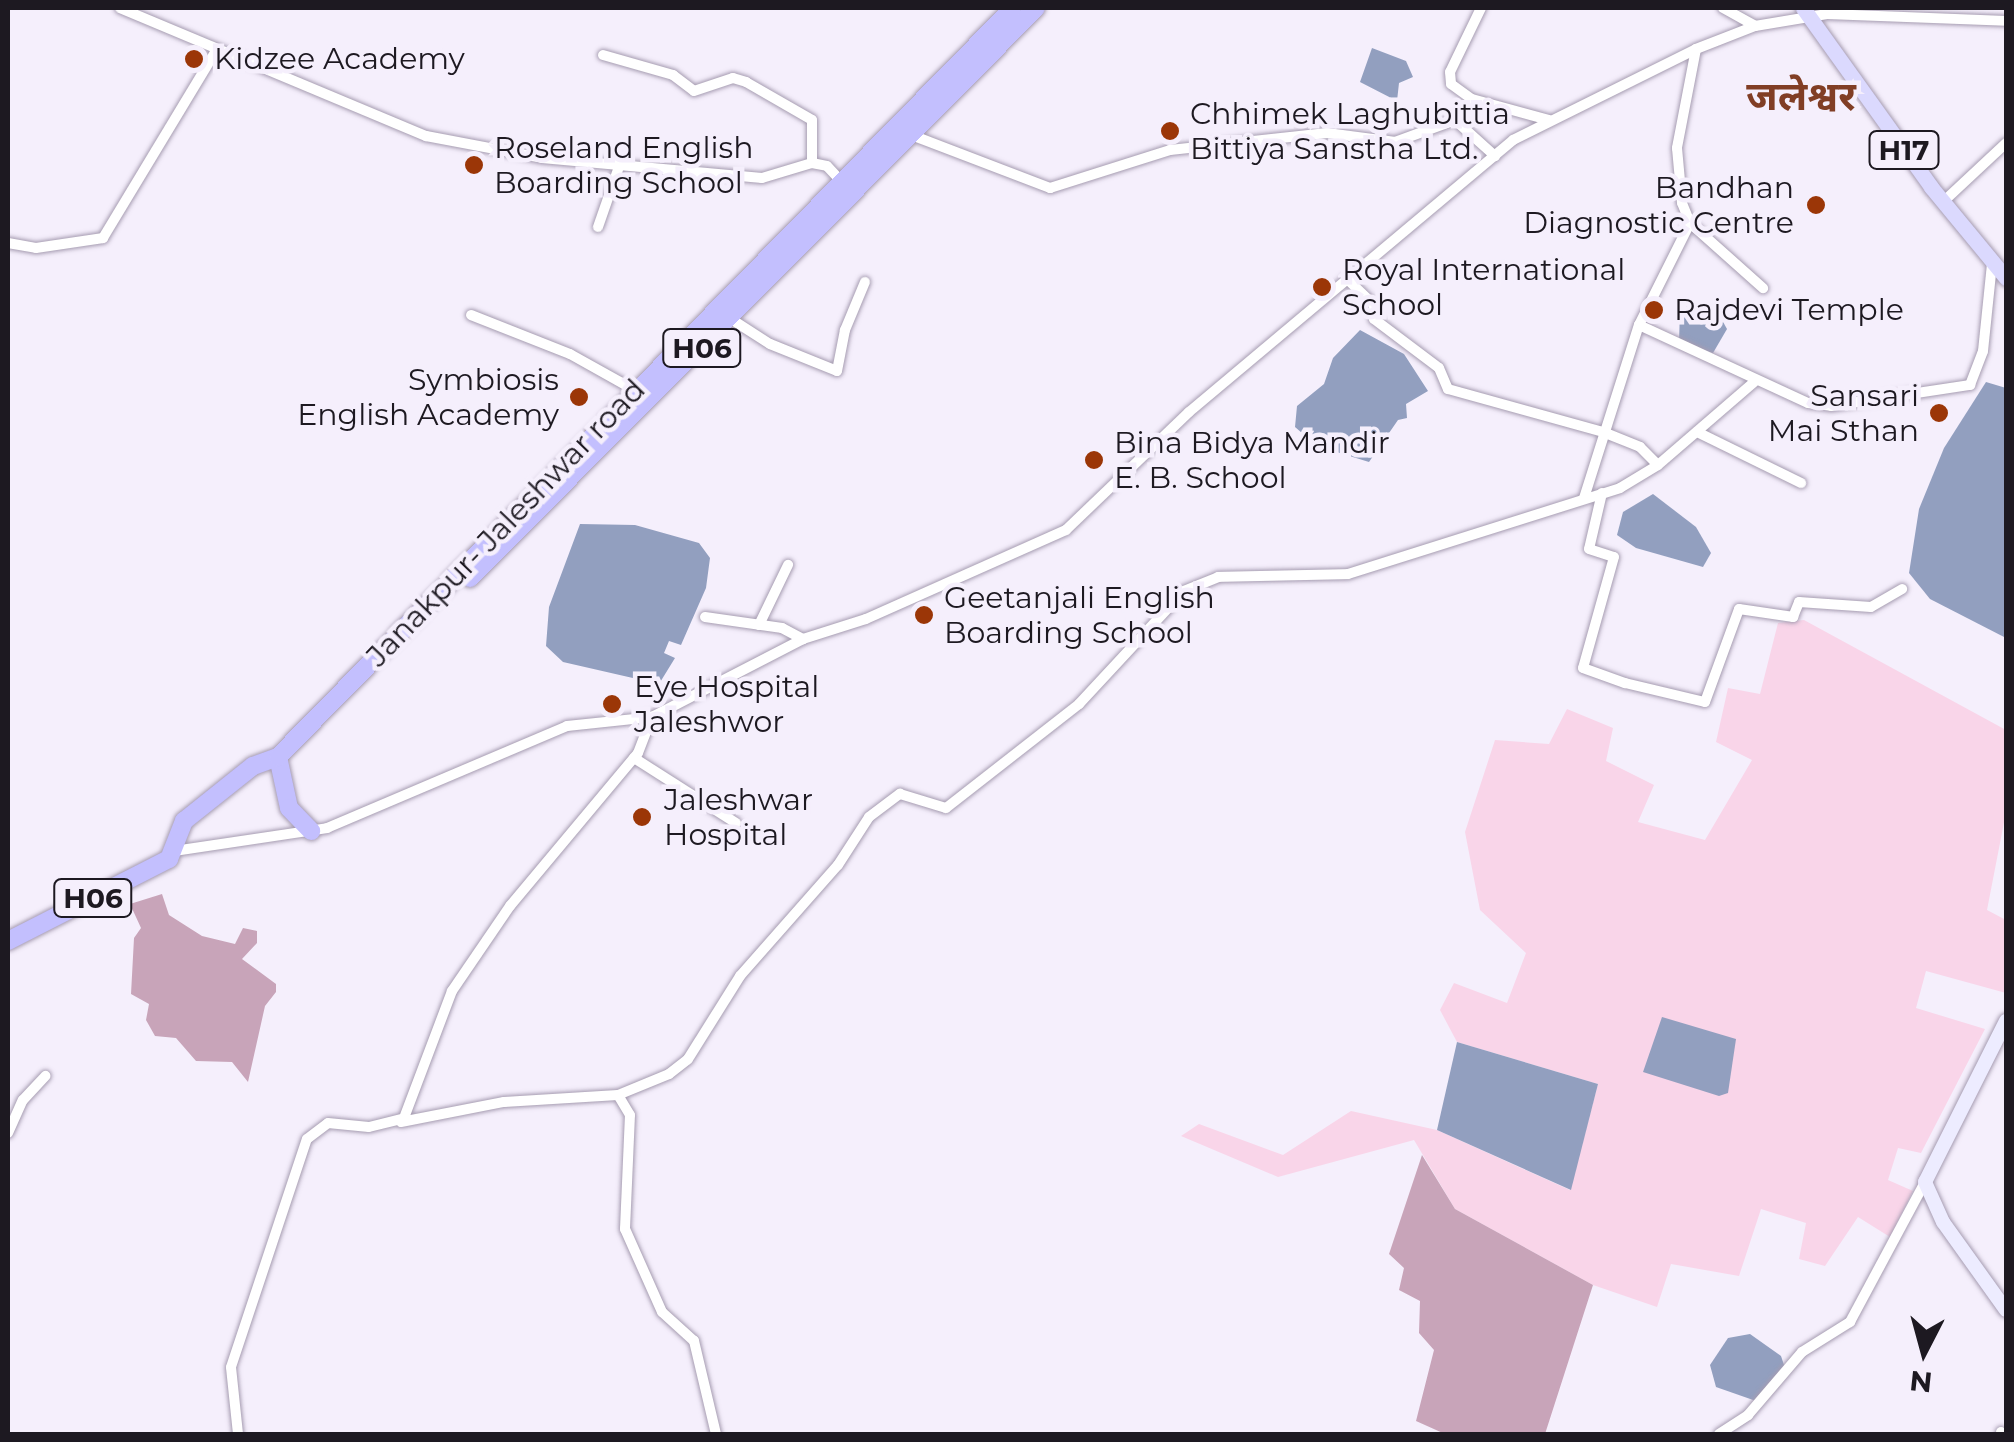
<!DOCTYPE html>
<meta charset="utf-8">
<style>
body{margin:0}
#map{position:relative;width:2014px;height:1442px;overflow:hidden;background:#f5effc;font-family:Montserrat,"Noto Sans Devanagari",sans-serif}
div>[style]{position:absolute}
.green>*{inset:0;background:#f9d5e9}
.forest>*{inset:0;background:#c8a4b9}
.water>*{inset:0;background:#929fbf}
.roads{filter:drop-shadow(0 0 2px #a69cb1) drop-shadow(0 0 2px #a69cb1)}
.street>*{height:10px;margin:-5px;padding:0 5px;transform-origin:5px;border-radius:5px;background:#fff}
.secondary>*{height:14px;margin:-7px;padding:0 7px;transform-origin:7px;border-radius:7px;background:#edecff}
.primary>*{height:15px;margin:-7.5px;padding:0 7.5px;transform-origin:7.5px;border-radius:7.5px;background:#dbd9fe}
.highway>*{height:18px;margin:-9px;padding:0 9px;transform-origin:9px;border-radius:9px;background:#c3bffe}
.dots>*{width:28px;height:28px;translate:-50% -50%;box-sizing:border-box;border:5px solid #f5effc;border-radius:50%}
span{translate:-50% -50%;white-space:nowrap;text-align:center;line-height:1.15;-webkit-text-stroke:9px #f5effc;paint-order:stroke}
.shield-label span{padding:2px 8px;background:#f5effc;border:2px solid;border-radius:8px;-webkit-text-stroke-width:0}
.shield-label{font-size:28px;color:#1d1921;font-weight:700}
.poi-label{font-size:30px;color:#1d1921}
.left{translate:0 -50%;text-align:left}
.right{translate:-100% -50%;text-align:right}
.street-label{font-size:30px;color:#1d1921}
.district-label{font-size:40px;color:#813e25;font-weight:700}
.frame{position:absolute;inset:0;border:10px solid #1d1921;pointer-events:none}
.north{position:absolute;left:1874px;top:1302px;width:100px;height:100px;-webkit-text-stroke:8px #f5effc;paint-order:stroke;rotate:186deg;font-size:28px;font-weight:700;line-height:40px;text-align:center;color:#1d1921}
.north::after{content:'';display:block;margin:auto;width:35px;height:45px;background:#1d1921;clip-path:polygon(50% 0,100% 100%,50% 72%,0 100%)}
</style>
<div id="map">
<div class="green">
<i style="clip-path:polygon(1804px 620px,2006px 730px,2006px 812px,1987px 910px,2006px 920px,2006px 993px,1926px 971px,1916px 1008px,1985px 1029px,1921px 1153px,1898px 1148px,1888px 1180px,1913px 1191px,1890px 1237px,1858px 1217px,1825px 1266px,1799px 1259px,1806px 1223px,1761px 1209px,1739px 1276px,1671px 1264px,1657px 1307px,1593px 1285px,1455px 1209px,1414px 1140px,1278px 1177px,1181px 1136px,1199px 1124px,1283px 1155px,1351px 1111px,1437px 1130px,1570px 1190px,1598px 1084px,1457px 1042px,1440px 1010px,1454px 983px,1507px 1003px,1526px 953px,1480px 910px,1465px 832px,1495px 740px,1549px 744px,1567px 709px,1613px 728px,1606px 761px,1654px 785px,1638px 822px,1705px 840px,1752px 760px,1716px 742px,1728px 688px,1760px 694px,1778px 623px)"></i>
</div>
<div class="forest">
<i style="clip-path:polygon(162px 894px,169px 915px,202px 936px,235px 944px,243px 928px,257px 931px,257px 943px,242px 959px,276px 984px,276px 992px,265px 1006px,248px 1082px,232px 1062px,196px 1061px,176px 1038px,155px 1036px,146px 1020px,149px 1004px,131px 994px,134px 938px,141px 928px,130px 904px)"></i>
<i style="clip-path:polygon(1422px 1155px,1455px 1209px,1593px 1285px,1545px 1434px,1445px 1434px,1416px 1421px,1434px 1350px,1419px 1333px,1420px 1301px,1399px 1290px,1404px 1268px,1389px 1254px)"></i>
</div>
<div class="water">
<i style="clip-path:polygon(1372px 48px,1406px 61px,1413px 77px,1399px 83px,1397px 101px,1360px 82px)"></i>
<i style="clip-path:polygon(1689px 306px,1722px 320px,1727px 329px,1713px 353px,1679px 343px,1680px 309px)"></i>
<i style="clip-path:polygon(1360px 330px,1404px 354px,1428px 391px,1406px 404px,1407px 418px,1398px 420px,1369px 462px,1317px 446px,1295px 427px,1297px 406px,1324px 384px,1333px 358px)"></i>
<i style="clip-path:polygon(1986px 382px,2006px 388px,2006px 638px,1930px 599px,1909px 573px,1919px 509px,1944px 448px)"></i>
<i style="clip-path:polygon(1653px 494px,1696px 527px,1711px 553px,1703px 567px,1636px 548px,1617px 535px,1623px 512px)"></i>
<i style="clip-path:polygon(580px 524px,635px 525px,699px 543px,710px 558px,706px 588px,681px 645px,669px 641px,664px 653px,675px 658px,659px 684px,563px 662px,546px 646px,549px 607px)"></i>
<i style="clip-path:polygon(1662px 1017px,1736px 1039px,1728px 1093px,1719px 1096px,1643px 1072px)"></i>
<i style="clip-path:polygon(1457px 1042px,1598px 1084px,1571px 1190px,1437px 1130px)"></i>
<i style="clip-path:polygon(1750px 1334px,1781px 1356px,1785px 1368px,1756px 1401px,1716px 1387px,1710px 1365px,1728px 1338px)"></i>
</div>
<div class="roads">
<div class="street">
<i style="left:120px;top:8px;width:332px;rotate:22.7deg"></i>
<i style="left:426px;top:136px;width:118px;rotate:10.7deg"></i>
<i style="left:542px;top:158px;width:221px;rotate:5.2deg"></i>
<i style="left:762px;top:178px;width:52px;rotate:-16.7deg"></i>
<i style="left:812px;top:163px;width:15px;rotate:11deg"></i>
<i style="left:827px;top:166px;width:18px;rotate:47deg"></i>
<i style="left:1481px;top:8px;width:71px;rotate:115.8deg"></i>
<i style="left:1450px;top:72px;width:12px;rotate:85deg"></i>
<i style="left:1451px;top:84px;width:26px;rotate:36deg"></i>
<i style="left:1472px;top:99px;width:80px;rotate:15.3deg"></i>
<i style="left:1723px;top:8px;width:37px;rotate:29deg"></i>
<i style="left:1696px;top:49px;width:101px;rotate:100.9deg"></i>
<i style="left:1677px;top:148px;width:55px;rotate:84.8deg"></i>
<i style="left:1682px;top:203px;width:22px;rotate:68deg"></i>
<i style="left:1690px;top:223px;width:98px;rotate:41.7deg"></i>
<i style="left:603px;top:55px;width:73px;rotate:15.9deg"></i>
<i style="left:673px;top:75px;width:26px;rotate:37deg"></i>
<i style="left:694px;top:91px;width:41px;rotate:-18.4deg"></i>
<i style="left:733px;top:78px;width:14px;rotate:17deg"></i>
<i style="left:746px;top:82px;width:76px;rotate:29.9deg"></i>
<i style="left:812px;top:120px;width:43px;rotate:90deg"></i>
<i style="left:914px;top:136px;width:146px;rotate:20.9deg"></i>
<i style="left:1050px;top:188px;width:126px;rotate:-17.6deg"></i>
<i style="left:1170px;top:150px;width:158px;rotate:-6.2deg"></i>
<i style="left:1327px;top:133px;width:69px;rotate:7.5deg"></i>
<i style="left:1395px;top:142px;width:64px;rotate:-20.1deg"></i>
<i style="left:1455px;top:120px;width:54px;rotate:42deg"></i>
<i style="left:1943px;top:202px;width:86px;rotate:-43.1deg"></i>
<i style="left:1690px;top:223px;width:114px;rotate:116.6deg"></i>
<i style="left:1639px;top:325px;width:186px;rotate:24.8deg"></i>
<i style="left:1808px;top:403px;width:23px;rotate:7deg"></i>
<i style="left:1831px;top:406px;width:141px;rotate:-8.6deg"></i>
<i style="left:1970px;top:385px;width:36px;rotate:-69deg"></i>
<i style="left:1983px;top:351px;width:87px;rotate:-84.1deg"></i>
<i style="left:598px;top:227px;width:70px;rotate:-70.8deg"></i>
<i style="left:8px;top:243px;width:28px;rotate:10deg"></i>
<i style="left:36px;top:248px;width:68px;rotate:-8.5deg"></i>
<i style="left:103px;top:238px;width:218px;rotate:-58.9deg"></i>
<i style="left:1347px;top:279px;width:37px;rotate:44deg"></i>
<i style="left:1374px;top:305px;width:14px;rotate:90deg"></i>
<i style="left:1374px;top:319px;width:81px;rotate:37deg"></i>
<i style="left:1439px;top:368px;width:23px;rotate:67deg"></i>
<i style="left:1448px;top:389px;width:161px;rotate:15.5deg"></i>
<i style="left:1603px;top:432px;width:40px;rotate:22deg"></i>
<i style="left:1640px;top:447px;width:25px;rotate:45deg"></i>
<i style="left:471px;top:315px;width:106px;rotate:21.5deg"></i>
<i style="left:570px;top:354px;width:72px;rotate:29.1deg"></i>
<i style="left:731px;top:319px;width:46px;rotate:32.7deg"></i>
<i style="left:770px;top:344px;width:72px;rotate:21.9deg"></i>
<i style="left:837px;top:371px;width:42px;rotate:-79deg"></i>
<i style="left:845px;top:330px;width:52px;rotate:-67.4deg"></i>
<i style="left:1697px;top:432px;width:116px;rotate:26.1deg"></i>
<i style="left:1602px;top:493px;width:57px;rotate:103.1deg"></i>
<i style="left:1589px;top:549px;width:26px;rotate:18deg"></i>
<i style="left:1614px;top:557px;width:115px;rotate:105.6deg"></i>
<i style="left:1583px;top:668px;width:45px;rotate:19.7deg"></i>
<i style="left:1625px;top:683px;width:82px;rotate:13.4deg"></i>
<i style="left:1705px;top:702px;width:99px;rotate:-69.9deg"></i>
<i style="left:1739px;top:609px;width:55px;rotate:8.4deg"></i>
<i style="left:1793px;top:617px;width:16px;rotate:-68deg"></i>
<i style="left:1799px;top:602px;width:72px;rotate:4deg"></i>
<i style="left:1871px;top:607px;width:36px;rotate:-30deg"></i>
<i style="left:1584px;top:498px;width:182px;rotate:-72.4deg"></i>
<i style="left:705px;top:617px;width:78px;rotate:8.1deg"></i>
<i style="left:782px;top:628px;width:24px;rotate:28deg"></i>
<i style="left:759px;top:625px;width:67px;rotate:-64.2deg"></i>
<i style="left:634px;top:758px;width:121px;rotate:32.5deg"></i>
<i style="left:174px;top:851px;width:155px;rotate:-8.5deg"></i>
<i style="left:327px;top:828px;width:261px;rotate:-23deg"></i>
<i style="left:567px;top:726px;width:85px;rotate:-6deg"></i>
<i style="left:652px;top:717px;width:170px;rotate:-27.3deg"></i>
<i style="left:803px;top:639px;width:66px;rotate:-17.6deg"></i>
<i style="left:866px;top:619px;width:219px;rotate:-24deg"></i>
<i style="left:1066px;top:530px;width:170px;rotate:-43.8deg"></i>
<i style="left:1189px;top:412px;width:423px;rotate:-40deg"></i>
<i style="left:1513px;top:140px;width:204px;rotate:-26.4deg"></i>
<i style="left:1696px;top:49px;width:63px;rotate:-21.3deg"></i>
<i style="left:1755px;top:26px;width:73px;rotate:-9.5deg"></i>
<i style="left:1827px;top:14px;width:179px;rotate:2.2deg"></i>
<i style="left:401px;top:1122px;width:105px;rotate:-11deg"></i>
<i style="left:504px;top:1102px;width:114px;rotate:-3.5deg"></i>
<i style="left:8px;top:1133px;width:36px;rotate:-66deg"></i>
<i style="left:23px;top:1100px;width:33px;rotate:-47deg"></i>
<i style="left:2001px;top:1432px;width:2px;rotate:90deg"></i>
<i style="left:238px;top:1434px;width:67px;rotate:-96deg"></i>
<i style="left:231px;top:1367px;width:240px;rotate:-71.6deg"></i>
<i style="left:307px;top:1139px;width:26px;rotate:-37deg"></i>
<i style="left:328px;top:1123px;width:41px;rotate:5.6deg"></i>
<i style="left:369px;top:1127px;width:36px;rotate:-14deg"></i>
<i style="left:404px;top:1118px;width:136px;rotate:-69.3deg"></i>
<i style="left:452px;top:991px;width:103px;rotate:-55.7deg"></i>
<i style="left:510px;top:906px;width:199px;rotate:-50.1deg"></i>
<i style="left:638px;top:753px;width:39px;rotate:-69deg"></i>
<i style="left:716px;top:1434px;width:96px;rotate:-103.3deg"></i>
<i style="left:694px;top:1341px;width:43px;rotate:-137.8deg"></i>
<i style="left:662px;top:1312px;width:91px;rotate:-114deg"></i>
<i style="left:625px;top:1229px;width:114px;rotate:-87.5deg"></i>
<i style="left:630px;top:1115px;width:23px;rotate:-121deg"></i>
<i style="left:618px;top:1095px;width:55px;rotate:-22.4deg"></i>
<i style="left:669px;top:1074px;width:24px;rotate:-38deg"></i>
<i style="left:688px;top:1059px;width:98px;rotate:-57.9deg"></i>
<i style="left:740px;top:976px;width:148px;rotate:-48.6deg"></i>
<i style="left:838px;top:865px;width:57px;rotate:-57.1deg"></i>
<i style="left:869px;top:817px;width:39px;rotate:-37deg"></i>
<i style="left:900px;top:794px;width:48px;rotate:16.9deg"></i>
<i style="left:946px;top:808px;width:169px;rotate:-38deg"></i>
<i style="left:1079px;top:704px;width:154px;rotate:-47.1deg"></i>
<i style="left:1184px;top:591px;width:37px;rotate:-22deg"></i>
<i style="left:1218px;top:577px;width:130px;rotate:-1.3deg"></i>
<i style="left:1348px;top:574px;width:285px;rotate:-17.5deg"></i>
<i style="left:1620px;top:488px;width:44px;rotate:-31.2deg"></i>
<i style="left:1658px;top:465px;width:127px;rotate:-40.8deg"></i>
<i style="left:1719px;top:1434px;width:35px;rotate:-33deg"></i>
<i style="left:1748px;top:1415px;width:83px;rotate:-49.4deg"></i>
<i style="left:1802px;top:1352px;width:57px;rotate:-32deg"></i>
<i style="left:1850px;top:1322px;width:159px;rotate:-61.8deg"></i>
</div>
<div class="secondary">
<i style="left:2006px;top:1021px;width:180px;rotate:116.7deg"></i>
<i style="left:1925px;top:1182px;width:44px;rotate:65.8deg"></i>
<i style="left:1943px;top:1222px;width:108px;rotate:54.4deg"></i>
</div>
<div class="primary">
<i style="left:1803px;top:8px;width:220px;rotate:54.4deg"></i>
<i style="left:1931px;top:187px;width:118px;rotate:50.5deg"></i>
</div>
<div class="highway">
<i style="left:470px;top:578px;width:803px;rotate:-45.2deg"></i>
<i style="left:278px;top:757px;width:52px;rotate:77.8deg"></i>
<i style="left:289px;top:808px;width:32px;rotate:46deg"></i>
<i style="left:8px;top:941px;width:181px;rotate:-27deg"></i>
<i style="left:169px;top:859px;width:41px;rotate:-68.5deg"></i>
<i style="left:184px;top:821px;width:88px;rotate:-38.6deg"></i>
<i style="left:253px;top:766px;width:27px;rotate:-20deg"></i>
<i style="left:278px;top:757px;width:1049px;rotate:-45.54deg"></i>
</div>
</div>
<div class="dots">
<i style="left:194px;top:59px;background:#9b3607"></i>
<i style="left:1170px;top:131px;background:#9b3607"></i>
<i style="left:474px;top:165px;background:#9b3607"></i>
<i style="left:1816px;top:205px;background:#9b3607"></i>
<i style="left:1322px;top:287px;background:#9b3607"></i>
<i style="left:1654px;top:310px;background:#9b3607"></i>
<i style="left:579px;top:397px;background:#9b3607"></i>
<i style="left:1939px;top:413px;background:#9b3607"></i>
<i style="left:1094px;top:460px;background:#9b3607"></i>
<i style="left:924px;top:615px;background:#9b3607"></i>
<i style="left:612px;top:704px;background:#9b3607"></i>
<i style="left:642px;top:817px;background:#9b3607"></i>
</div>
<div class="shield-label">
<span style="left:1904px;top:150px">H17</span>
<span style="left:702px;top:348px">H06</span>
<span style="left:93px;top:898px">H06</span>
</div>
<div class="poi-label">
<span class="left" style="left:214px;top:59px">Kidzee Academy</span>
<span class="left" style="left:1190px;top:131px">Chhimek Laghubittia<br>Bittiya Sanstha Ltd.</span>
<span class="left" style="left:494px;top:165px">Roseland English<br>Boarding School</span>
<span class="right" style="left:1794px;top:205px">Bandhan<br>Diagnostic Centre</span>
<span class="left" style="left:1342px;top:287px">Royal International<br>School</span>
<span class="left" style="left:1674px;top:310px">Rajdevi Temple</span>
<span class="right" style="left:559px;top:397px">Symbiosis<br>English Academy</span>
<span class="right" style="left:1919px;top:413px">Sansari<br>Mai Sthan</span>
<span class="left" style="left:1114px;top:460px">Bina Bidya Mandir<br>E. B. School</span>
<span class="left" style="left:944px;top:615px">Geetanjali English<br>Boarding School</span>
<span class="left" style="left:634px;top:704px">Eye Hospital<br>Jaleshwor</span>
<span class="left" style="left:664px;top:817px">Jaleshwar<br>Hospital</span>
</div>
<div class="street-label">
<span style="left:506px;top:523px;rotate:-46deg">Janakpur- Jaleshwar road</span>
</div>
<div class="district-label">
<span style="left:1801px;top:96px">जलेश्वर</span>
</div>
<div class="frame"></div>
<div class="north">N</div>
</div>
